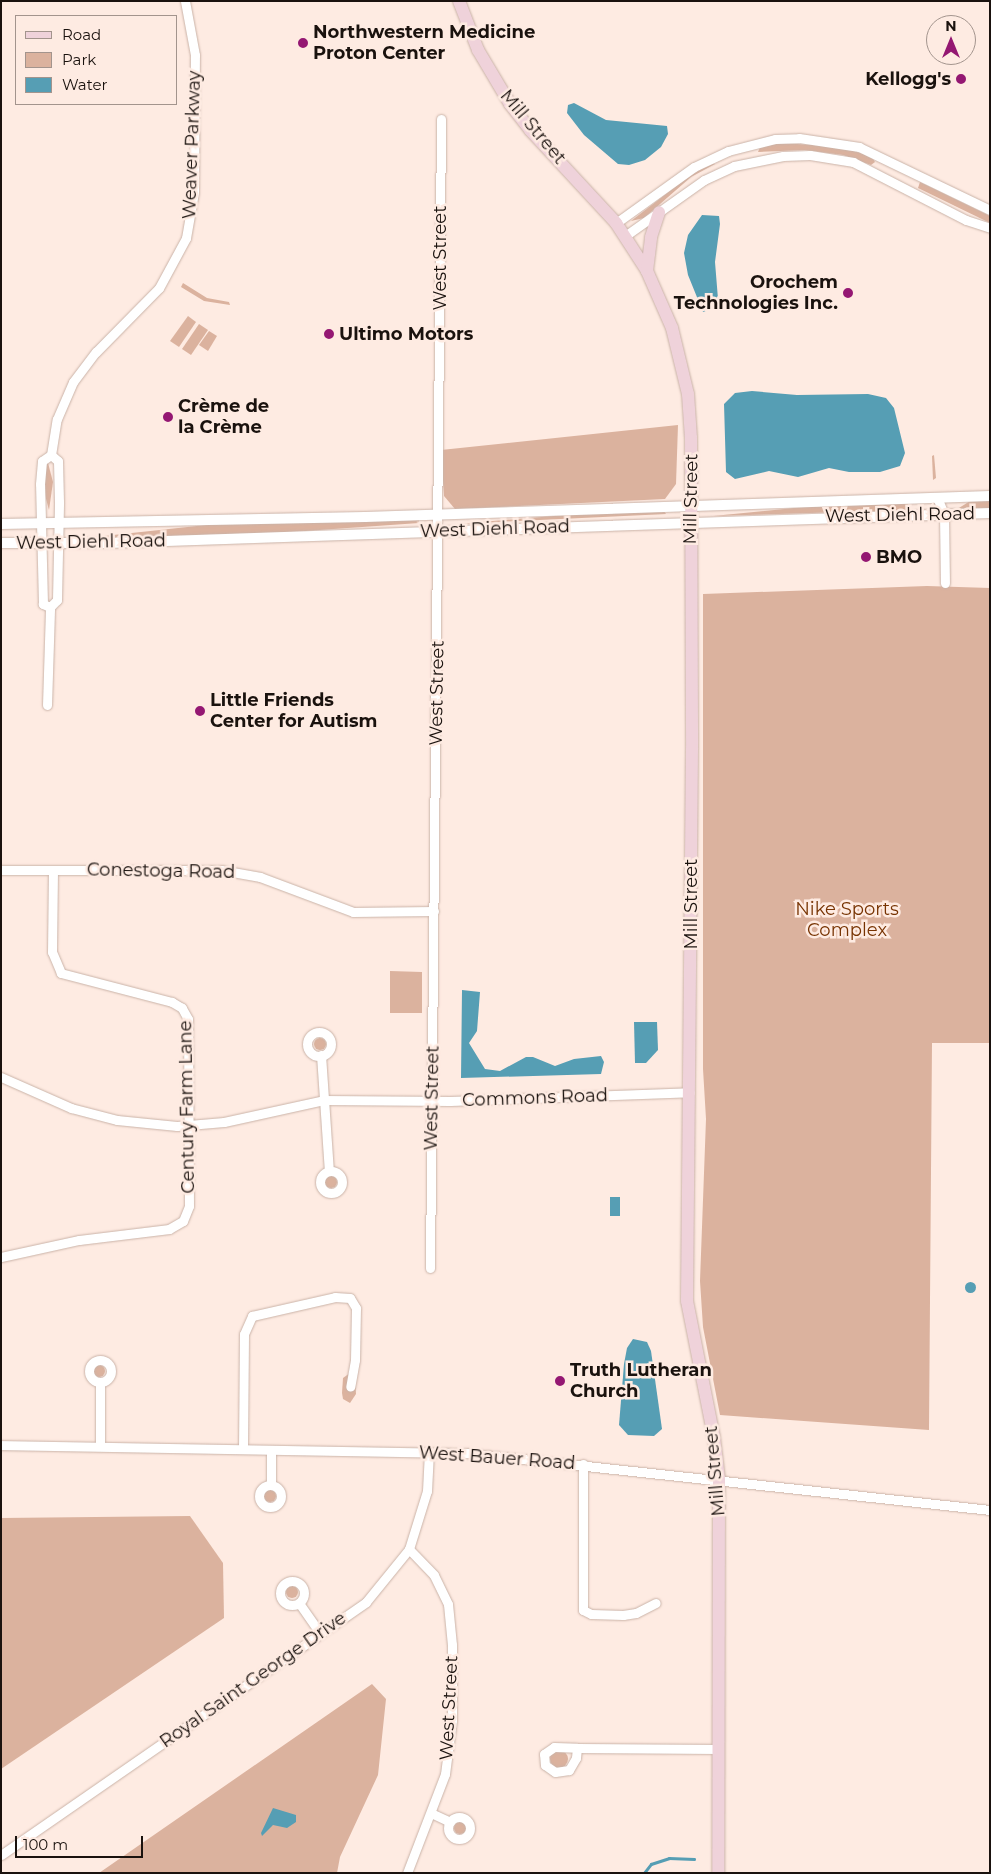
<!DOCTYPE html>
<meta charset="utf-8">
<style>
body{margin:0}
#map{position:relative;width:991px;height:1874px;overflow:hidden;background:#feebe2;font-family:Montserrat,sans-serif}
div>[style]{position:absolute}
.green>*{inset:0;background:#dbb29e}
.round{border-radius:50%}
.water>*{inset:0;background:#569eb4}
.stream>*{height:2.5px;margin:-1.25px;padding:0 1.25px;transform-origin:1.25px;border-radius:1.25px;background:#569eb4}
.roads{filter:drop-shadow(0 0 1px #cab3a8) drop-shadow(0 0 1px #cab3a8)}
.minor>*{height:9px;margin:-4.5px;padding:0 4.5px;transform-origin:4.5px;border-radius:4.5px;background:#fff}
.minor>.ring{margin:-4.5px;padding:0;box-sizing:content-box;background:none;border:9px solid #fff;border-radius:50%}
.tertiary>*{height:10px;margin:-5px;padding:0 5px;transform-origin:5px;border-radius:5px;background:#fff}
.secondary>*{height:12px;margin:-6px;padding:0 6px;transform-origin:6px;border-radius:6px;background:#efd2da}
.dots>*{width:14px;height:14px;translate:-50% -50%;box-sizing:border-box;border:2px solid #feebe2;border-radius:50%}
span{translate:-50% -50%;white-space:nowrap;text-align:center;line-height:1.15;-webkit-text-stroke:5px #feebe2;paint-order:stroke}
.poi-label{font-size:18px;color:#1a120e;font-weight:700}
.left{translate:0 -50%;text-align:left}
.right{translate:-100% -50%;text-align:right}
.street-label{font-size:18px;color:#1a120e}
.park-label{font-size:18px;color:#773302}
.frame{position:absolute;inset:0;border:2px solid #1a120e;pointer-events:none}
.legend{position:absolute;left:15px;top:15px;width:162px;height:90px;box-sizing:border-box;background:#feebe2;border:1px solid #a3948d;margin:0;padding:6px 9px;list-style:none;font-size:15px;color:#1a120e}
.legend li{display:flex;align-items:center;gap:10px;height:25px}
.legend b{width:25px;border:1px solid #a3948d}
.north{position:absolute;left:926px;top:15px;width:50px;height:50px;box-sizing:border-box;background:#feebe2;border:1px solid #a3948d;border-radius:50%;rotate:0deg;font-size:14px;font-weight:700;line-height:20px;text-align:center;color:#1a120e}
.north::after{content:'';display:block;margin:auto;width:18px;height:22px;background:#941772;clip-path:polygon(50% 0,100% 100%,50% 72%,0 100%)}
.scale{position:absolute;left:15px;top:1836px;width:128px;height:22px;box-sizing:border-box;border:2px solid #1a120e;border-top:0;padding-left:6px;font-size:15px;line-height:18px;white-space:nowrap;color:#1a120e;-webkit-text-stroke:4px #feebe2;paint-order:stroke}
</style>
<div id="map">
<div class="green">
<i style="clip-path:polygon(782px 143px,842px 147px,872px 157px,875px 162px,871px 165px,843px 155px,805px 150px,758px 152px,760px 147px)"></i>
<i style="clip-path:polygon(712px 163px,715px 164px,691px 177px,644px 218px,631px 221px,688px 177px)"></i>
<i style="clip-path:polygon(920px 182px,990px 216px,990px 223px,918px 188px)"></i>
<i style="clip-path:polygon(183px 283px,207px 298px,229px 302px,230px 305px,204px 301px,181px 287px)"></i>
<i style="clip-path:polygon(188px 316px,196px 322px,179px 347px,170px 341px)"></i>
<i style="clip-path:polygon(199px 324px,208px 330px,191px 355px,182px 349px)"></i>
<i style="clip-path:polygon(209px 331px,217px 336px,208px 351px,199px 345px)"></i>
<i style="clip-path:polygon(678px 425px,676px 484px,665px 499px,455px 509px,444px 496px,441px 450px)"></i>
<i style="clip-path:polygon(934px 455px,936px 478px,933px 480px,932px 456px)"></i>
<i style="clip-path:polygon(45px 463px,48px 463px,53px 482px,49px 510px,45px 495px)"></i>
<i style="clip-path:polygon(970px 501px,990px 501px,990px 508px,959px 508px)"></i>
<i style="clip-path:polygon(908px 503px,908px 510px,713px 516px,834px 504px)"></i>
<i style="clip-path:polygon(664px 511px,666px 514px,457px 524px,590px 513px)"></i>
<i style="clip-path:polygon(419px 520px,419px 523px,291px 532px,76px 539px,206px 525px)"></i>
<i style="clip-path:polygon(927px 586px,990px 588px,990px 1043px,932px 1043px,929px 1430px,720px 1415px,703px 1327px,700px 1281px,706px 1119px,703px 1069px,703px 594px)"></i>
<i style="clip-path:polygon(390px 971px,422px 972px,422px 1013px,390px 1013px)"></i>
<i class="round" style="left:314px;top:1038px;width:12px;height:12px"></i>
<i class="round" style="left:325px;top:1176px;width:12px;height:12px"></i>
<i class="round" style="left:93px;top:1365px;width:12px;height:12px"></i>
<i style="clip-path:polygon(350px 1373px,355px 1378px,356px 1394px,350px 1403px,343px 1399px,342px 1393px,343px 1378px)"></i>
<i class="round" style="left:264px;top:1490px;width:12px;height:12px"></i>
<i style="clip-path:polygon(190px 1516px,223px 1563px,224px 1618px,1px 1769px,1px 1518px)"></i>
<i class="round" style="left:286px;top:1586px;width:12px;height:12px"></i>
<i style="clip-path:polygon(372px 1684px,386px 1699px,378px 1775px,340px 1857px,337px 1873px,99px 1873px)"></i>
<i class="round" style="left:550px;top:1750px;width:18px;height:18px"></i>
<i class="round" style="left:454px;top:1822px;width:12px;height:12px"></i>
</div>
<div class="water">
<i style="clip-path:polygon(574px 103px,606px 120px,667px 126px,668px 134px,661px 147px,645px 160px,629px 165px,618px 164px,584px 135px,567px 113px,568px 105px)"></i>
<i style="clip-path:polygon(702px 215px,719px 216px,720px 224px,715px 262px,718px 299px,715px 308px,703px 312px,688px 275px,684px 253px,688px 235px)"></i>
<i style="clip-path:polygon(752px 391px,797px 395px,868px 394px,886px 398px,894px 408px,905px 453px,900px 466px,880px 472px,849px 472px,829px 468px,798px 477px,769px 471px,735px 479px,726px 472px,724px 404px,735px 393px)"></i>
<i style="clip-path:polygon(462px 990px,480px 992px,477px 1031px,469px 1043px,485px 1069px,500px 1071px,526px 1057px,533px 1057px,555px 1066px,574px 1059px,601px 1056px,604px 1062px,601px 1074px,461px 1078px)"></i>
<i style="clip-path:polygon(634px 1022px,657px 1022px,658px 1050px,646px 1063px,635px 1063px)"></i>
<i style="clip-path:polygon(610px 1197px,620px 1197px,620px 1216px,610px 1216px)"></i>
<i class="round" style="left:964.5px;top:1281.5px;width:11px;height:11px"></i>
<i style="clip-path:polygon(633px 1339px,647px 1342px,651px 1351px,662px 1429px,654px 1436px,628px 1435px,619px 1425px,624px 1364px,627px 1348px)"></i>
<i style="clip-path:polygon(273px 1808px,296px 1815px,296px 1822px,287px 1828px,273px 1825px,262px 1836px,261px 1833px)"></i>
</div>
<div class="stream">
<i style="left:644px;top:1873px;width:11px;rotate:-52deg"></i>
<i style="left:651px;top:1864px;width:19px;rotate:-18deg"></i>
<i style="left:669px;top:1858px;width:25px;rotate:2deg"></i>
</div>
<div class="roads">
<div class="minor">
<i style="left:616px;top:223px;width:96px;rotate:-35.7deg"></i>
<i style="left:694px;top:167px;width:38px;rotate:-25deg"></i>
<i style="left:728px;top:151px;width:49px;rotate:-14.3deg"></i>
<i style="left:775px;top:139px;width:24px;rotate:-2deg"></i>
<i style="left:799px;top:138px;width:61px;rotate:8.5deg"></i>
<i style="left:859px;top:147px;width:145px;rotate:25.7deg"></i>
<i style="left:625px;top:236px;width:97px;rotate:-35.3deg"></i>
<i style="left:704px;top:180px;width:33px;rotate:-25deg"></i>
<i style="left:734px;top:166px;width:50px;rotate:-11.5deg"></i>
<i style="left:783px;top:156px;width:27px;rotate:-2deg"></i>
<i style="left:810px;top:155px;width:44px;rotate:9.2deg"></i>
<i style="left:853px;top:162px;width:127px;rotate:27.2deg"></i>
<i style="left:966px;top:220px;width:25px;rotate:18deg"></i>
<i style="left:51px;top:455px;width:36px;rotate:-81deg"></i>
<i style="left:57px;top:419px;width:40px;rotate:-66.6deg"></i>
<i style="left:73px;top:382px;width:38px;rotate:-53deg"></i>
<i style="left:96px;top:352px;width:90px;rotate:-45.5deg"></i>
<i style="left:159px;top:288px;width:57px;rotate:-61.6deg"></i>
<i style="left:186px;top:238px;width:47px;rotate:-80.1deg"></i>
<i style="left:194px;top:192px;width:137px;rotate:-89.6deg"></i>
<i style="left:195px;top:55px;width:55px;rotate:-100.5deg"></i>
<i style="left:937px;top:497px;width:18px;rotate:68deg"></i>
<i style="left:944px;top:514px;width:69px;rotate:89.2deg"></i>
<i style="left:50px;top:607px;width:8px;rotate:-157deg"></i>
<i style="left:43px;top:604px;width:120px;rotate:-91.4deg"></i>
<i style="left:40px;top:484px;width:23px;rotate:-85deg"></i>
<i style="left:42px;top:461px;width:11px;rotate:-34deg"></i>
<i style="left:47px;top:705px;width:98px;rotate:-88.2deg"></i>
<i style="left:50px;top:607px;width:10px;rotate:-45deg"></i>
<i style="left:57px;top:600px;width:98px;rotate:-88.8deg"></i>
<i style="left:59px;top:502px;width:41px;rotate:-91.4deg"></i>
<i style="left:58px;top:461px;width:9px;rotate:-139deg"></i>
<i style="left:1px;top:870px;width:220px"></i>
<i style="left:221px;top:870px;width:40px;rotate:10deg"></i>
<i style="left:260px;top:877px;width:99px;rotate:20.6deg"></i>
<i style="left:353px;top:912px;width:81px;rotate:-0.7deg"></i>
<i class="ring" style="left:307px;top:1032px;width:15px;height:15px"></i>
<i style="left:321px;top:1055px;width:116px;rotate:86.1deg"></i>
<i style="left:1px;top:1077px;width:77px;rotate:23.9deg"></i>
<i style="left:71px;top:1108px;width:48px;rotate:14.6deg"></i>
<i style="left:117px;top:1120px;width:60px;rotate:5.7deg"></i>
<i style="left:177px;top:1126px;width:47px;rotate:-4.9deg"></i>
<i style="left:224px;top:1122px;width:102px;rotate:-12.4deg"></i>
<i style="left:324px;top:1100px;width:126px;rotate:0.5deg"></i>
<i style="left:450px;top:1101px;width:240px;rotate:-2.1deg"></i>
<i class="ring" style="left:320px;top:1171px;width:13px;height:13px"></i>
<i style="left:1px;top:1257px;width:80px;rotate:-12.3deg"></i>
<i style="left:79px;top:1240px;width:91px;rotate:-7deg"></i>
<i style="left:169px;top:1229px;width:16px;rotate:-30deg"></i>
<i style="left:183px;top:1221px;width:16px;rotate:-68deg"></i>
<i style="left:189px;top:1206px;width:187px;rotate:-90.3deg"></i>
<i style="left:188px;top:1019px;width:13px;rotate:-119deg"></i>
<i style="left:182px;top:1008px;width:12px;rotate:-149deg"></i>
<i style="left:172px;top:1002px;width:115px;rotate:-165.4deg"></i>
<i style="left:61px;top:973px;width:23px;rotate:-113deg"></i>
<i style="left:52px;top:952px;width:82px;rotate:-89.3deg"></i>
<i style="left:430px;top:1268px;width:1149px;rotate:-89.45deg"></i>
<i class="ring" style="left:89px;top:1360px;width:13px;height:13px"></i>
<i style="left:1px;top:1445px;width:466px;rotate:1deg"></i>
<i style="left:467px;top:1453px;width:526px;rotate:6.22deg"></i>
<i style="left:100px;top:1446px;width:64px;rotate:-90deg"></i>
<i style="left:243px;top:1449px;width:115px;rotate:-89.5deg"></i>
<i style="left:244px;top:1334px;width:20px;rotate:-66deg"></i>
<i style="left:252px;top:1316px;width:85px;rotate:-12.9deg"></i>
<i style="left:335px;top:1297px;width:15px;rotate:4deg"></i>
<i style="left:350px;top:1298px;width:12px;rotate:59deg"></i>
<i style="left:356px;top:1308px;width:52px;rotate:91.1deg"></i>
<i style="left:355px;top:1360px;width:27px;rotate:100deg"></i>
<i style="left:271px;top:1450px;width:35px;rotate:90deg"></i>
<i style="left:583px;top:1464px;width:146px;rotate:90deg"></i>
<i style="left:583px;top:1610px;width:9px;rotate:27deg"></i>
<i style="left:591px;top:1614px;width:32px;rotate:2deg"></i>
<i style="left:623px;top:1615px;width:13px;rotate:-9deg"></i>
<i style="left:636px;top:1613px;width:22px;rotate:-27deg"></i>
<i class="ring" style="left:259px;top:1485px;width:13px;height:13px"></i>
<i class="ring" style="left:280px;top:1581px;width:15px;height:15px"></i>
<i style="left:299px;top:1603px;width:37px;rotate:55deg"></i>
<i style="left:577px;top:1748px;width:10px;rotate:96deg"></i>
<i style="left:576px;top:1758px;width:14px;rotate:120deg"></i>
<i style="left:569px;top:1770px;width:14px;rotate:172deg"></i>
<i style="left:555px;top:1772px;width:12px;rotate:-145deg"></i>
<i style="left:545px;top:1765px;width:11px;rotate:-95deg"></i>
<i style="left:544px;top:1754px;width:12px;rotate:-35deg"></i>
<i style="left:554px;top:1747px;width:23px;rotate:2deg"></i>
<i style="left:577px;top:1748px;width:142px;rotate:0.4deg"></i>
<i style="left:431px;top:1813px;width:21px;rotate:25deg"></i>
<i class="ring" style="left:448px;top:1817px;width:13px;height:13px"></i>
<i style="left:1px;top:1855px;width:444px;rotate:-34.7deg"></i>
<i style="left:366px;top:1602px;width:68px;rotate:-50.9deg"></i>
<i style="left:409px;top:1549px;width:61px;rotate:-72.8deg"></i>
<i style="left:427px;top:1491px;width:40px;rotate:-87.1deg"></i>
<i style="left:407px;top:1873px;width:106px;rotate:-69deg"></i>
<i style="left:445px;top:1774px;width:54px;rotate:-82.6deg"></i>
<i style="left:452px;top:1720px;width:75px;rotate:-90deg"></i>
<i style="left:452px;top:1645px;width:41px;rotate:-95.6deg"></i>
<i style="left:448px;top:1604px;width:32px;rotate:-116deg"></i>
<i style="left:434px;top:1575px;width:36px;rotate:-134deg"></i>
</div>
<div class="tertiary">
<i style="left:1px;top:524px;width:364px;rotate:-1.1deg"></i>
<i style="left:365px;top:517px;width:625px;rotate:-1.92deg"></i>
<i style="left:1px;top:543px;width:107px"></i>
<i style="left:108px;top:543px;width:883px;rotate:-1.95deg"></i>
</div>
<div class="secondary">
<i style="left:459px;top:1px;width:53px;rotate:68.8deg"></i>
<i style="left:478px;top:50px;width:63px;rotate:59.3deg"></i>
<i style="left:510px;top:104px;width:33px;rotate:52deg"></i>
<i style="left:530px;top:130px;width:127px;rotate:47.2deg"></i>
<i style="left:616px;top:223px;width:57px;rotate:57.1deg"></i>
<i style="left:647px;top:271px;width:62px;rotate:66.3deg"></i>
<i style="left:672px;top:328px;width:68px;rotate:76.4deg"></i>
<i style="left:688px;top:394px;width:44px;rotate:86.1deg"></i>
<i style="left:691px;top:438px;width:311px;rotate:89.8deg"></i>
<i style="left:692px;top:749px;width:552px;rotate:90.52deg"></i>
<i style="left:687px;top:1301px;width:139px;rotate:78.8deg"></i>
<i style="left:714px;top:1437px;width:42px;rotate:83.2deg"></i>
<i style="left:719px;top:1479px;width:394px;rotate:90.1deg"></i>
<i style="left:647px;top:271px;width:34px;rotate:-83deg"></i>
<i style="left:651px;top:237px;width:26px;rotate:-72deg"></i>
</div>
</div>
<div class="dots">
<i style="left:303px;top:43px;background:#941772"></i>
<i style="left:961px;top:79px;background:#941772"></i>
<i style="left:848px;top:293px;background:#941772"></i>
<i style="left:329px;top:334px;background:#941772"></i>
<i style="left:168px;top:417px;background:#941772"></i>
<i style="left:866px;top:557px;background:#941772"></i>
<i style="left:200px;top:711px;background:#941772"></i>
<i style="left:560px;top:1381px;background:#941772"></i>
</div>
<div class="poi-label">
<span class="left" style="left:313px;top:43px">Northwestern Medicine<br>Proton Center</span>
<span class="right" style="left:951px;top:79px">Kellogg's</span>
<span class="right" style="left:838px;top:293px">Orochem<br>Technologies Inc.</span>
<span class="left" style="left:339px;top:334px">Ultimo Motors</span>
<span class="left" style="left:178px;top:417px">Crème de<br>la Crème</span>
<span class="left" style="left:876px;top:557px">BMO</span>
<span class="left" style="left:210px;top:711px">Little Friends<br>Center for Autism</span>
<span class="left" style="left:570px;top:1381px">Truth Lutheran<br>Church</span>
</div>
<div class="street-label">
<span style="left:533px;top:127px;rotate:50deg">Mill Street</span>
<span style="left:192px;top:145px;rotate:-88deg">Weaver Parkway</span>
<span style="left:440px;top:258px;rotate:-90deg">West Street</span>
<span style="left:691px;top:499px;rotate:-89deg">Mill Street</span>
<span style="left:900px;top:515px;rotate:-1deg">West Diehl Road</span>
<span style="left:495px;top:529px;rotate:-2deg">West Diehl Road</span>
<span style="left:91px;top:542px;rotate:-1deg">West Diehl Road</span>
<span style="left:437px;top:693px;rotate:-89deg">West Street</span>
<span style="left:161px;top:871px;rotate:1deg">Conestoga Road</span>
<span style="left:691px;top:904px;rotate:-90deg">Mill Street</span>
<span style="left:432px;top:1098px;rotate:-89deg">West Street</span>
<span style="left:535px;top:1098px;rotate:-2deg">Commons Road</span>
<span style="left:187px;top:1107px;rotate:-91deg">Century Farm Lane</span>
<span style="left:497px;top:1458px;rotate:4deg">West Bauer Road</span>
<span style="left:715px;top:1471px;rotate:-95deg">Mill Street</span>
<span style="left:253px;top:1680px;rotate:-35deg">Royal Saint George Drive</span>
<span style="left:449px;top:1708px;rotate:-87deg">West Street</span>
</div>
<div class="park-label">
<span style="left:847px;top:920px">Nike Sports<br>Complex</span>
</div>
<div class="frame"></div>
<ul class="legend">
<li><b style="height:6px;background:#efd2da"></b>Road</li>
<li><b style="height:14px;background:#dbb29e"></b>Park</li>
<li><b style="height:14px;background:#569eb4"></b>Water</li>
</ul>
<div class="north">N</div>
<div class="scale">100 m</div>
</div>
